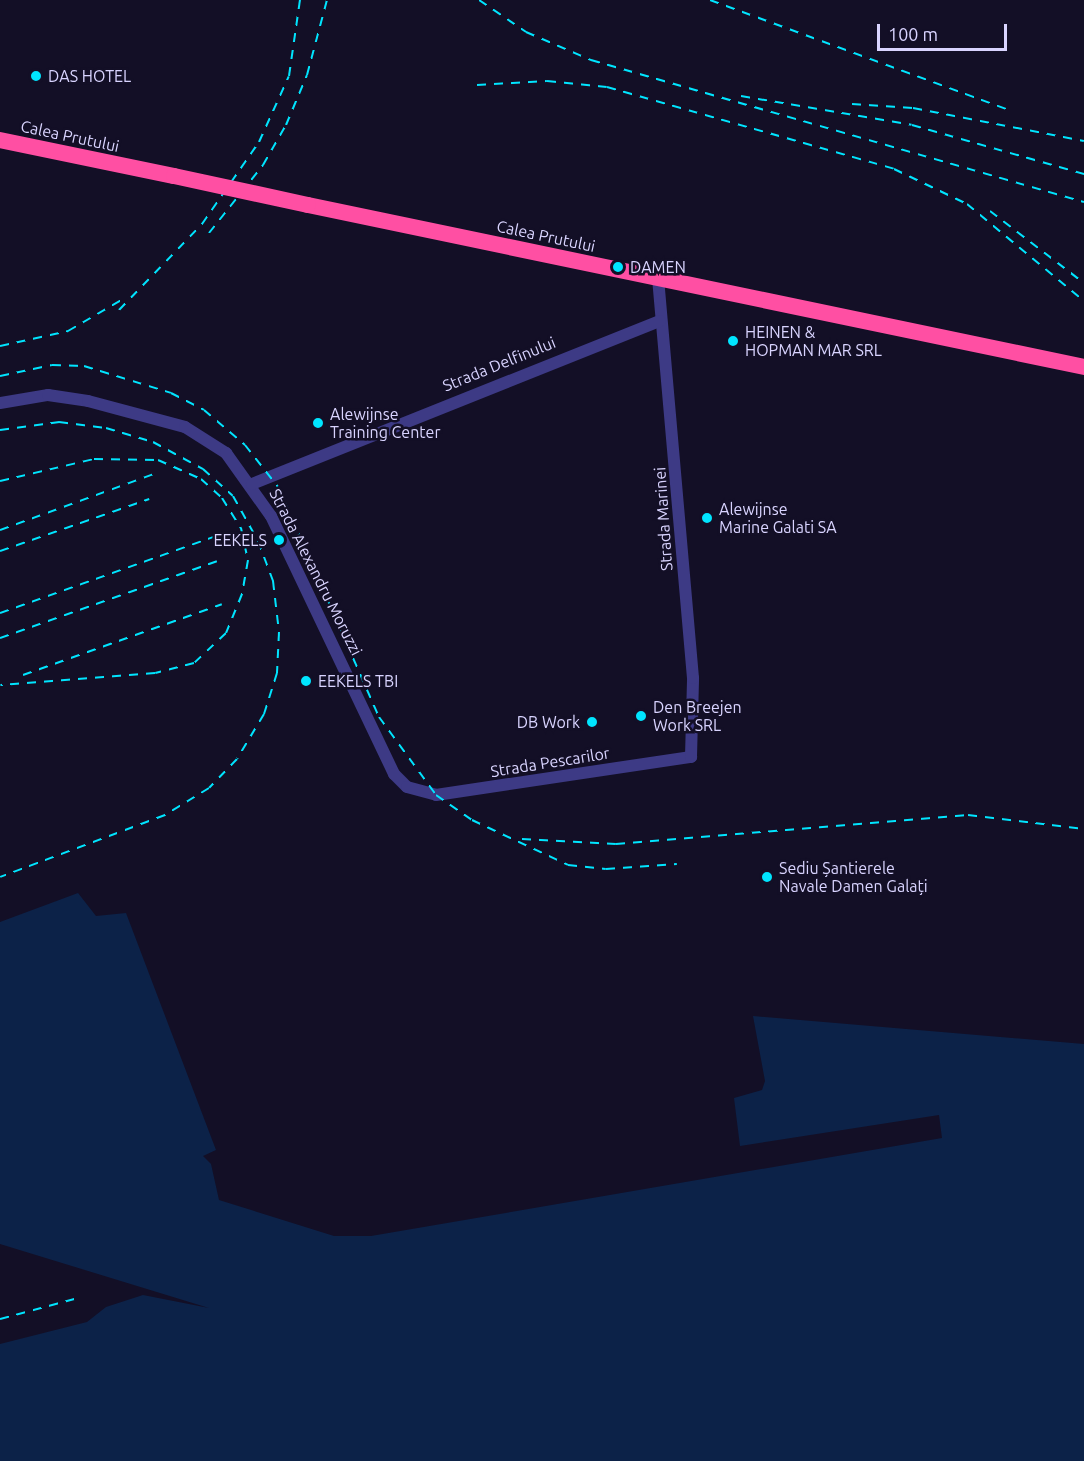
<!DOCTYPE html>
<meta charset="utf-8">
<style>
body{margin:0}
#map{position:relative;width:1084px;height:1461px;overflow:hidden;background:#130f26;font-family:Ubuntu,sans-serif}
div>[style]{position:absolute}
.water>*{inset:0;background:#0c2248}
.minor>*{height:12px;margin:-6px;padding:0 6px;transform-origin:6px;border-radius:6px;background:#3d3a85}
.highway>*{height:16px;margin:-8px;padding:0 8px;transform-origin:8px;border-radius:8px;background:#ff4fa3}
.rail>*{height:2px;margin-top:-1px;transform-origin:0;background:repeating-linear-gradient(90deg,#00e5ff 0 9px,transparent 0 17px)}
.highway-bridge>*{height:16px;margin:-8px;padding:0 8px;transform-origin:8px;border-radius:8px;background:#ff4fa3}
.dots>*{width:16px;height:16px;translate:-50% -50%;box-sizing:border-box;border:3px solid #130f26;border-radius:50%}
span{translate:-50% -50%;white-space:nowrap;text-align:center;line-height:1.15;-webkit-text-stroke:5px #130f26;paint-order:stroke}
.poi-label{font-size:16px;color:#d9d4ff}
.left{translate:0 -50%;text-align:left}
.right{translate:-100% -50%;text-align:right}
.street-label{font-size:16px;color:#d9d4ff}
.scale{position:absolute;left:877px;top:24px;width:130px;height:27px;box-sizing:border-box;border:3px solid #d9d4ff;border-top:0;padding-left:8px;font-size:18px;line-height:21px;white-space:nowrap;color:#d9d4ff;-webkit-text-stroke:4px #130f26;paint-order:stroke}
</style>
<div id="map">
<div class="water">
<i style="clip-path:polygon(78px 893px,96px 916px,126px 913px,216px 1150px,203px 1156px,211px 1164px,219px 1200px,334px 1236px,371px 1236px,942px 1138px,939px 1115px,740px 1146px,734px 1098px,762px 1090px,765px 1081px,753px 1016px,1084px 1044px,1084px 1461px,0 1461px,0 1344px,87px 1322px,106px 1307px,143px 1295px,209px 1308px,0 1244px,0 922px)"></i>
</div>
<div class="minor">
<i style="left:0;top:403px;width:49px;rotate:-9.5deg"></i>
<i style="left:48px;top:395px;width:40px;rotate:8.5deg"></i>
<i style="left:88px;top:401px;width:100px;rotate:15deg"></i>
<i style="left:185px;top:427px;width:49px;rotate:32.4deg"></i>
<i style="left:226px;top:453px;width:77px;rotate:54.5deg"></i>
<i style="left:271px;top:516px;width:286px;rotate:64.5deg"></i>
<i style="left:394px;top:774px;width:18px;rotate:45deg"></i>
<i style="left:407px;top:787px;width:30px;rotate:15deg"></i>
<i style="left:436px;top:795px;width:258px;rotate:-8.5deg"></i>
<i style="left:691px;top:757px;width:79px;rotate:-88.5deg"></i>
<i style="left:693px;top:678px;width:402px;rotate:-95deg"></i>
<i style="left:252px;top:484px;width:439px;rotate:-21.8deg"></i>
</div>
<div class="highway">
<i style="left:0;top:140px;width:178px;rotate:11.7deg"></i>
<i style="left:308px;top:205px;width:793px;rotate:11.79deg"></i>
</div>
<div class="rail">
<i style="left:479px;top:0;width:57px;rotate:34.2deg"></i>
<i style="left:526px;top:32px;width:71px;rotate:23.3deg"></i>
<i style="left:591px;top:60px;width:513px;rotate:16.07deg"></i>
<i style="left:710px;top:0;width:316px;rotate:20.2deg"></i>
<i style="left:477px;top:85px;width:70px;rotate:-3.3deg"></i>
<i style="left:547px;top:81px;width:60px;rotate:5.7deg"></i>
<i style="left:607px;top:87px;width:298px;rotate:15.9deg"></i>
<i style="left:894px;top:169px;width:81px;rotate:25.6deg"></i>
<i style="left:967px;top:204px;width:152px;rotate:39.7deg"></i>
<i style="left:741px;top:96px;width:173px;rotate:9.6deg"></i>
<i style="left:912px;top:125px;width:179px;rotate:15.9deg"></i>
<i style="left:852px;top:104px;width:61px;rotate:3.8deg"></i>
<i style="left:913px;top:108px;width:174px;rotate:10.9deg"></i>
<i style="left:990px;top:211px;width:118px;rotate:37.5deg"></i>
<i style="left:209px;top:233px;width:87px;rotate:-51.5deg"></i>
<i style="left:263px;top:165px;width:46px;rotate:-60.1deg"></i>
<i style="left:286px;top:125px;width:54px;rotate:-67.2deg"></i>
<i style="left:307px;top:75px;width:78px;rotate:-75.1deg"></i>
<i style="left:119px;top:310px;width:120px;rotate:-46deg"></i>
<i style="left:202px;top:224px;width:100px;rotate:-55.2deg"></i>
<i style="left:259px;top:142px;width:72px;rotate:-65.6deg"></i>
<i style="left:289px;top:76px;width:77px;rotate:-81.8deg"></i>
<i style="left:0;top:346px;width:70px;rotate:-12.4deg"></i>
<i style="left:68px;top:331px;width:64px;rotate:-30.2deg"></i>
<i style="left:0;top:376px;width:53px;rotate:-11.9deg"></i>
<i style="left:52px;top:365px;width:32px;rotate:2deg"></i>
<i style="left:84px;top:366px;width:91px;rotate:17.2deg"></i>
<i style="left:171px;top:393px;width:37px;rotate:27deg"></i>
<i style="left:204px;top:410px;width:54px;rotate:40.5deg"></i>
<i style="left:245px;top:445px;width:53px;rotate:51.8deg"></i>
<i style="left:278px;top:487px;width:251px;rotate:66.3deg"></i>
<i style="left:379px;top:717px;width:97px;rotate:53.8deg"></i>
<i style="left:436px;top:795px;width:44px;rotate:34.8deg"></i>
<i style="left:472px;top:820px;width:106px;rotate:25.1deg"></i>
<i style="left:568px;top:865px;width:38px;rotate:6deg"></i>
<i style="left:606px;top:869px;width:71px;rotate:-4deg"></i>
<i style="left:0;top:430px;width:60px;rotate:-7.7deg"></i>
<i style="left:59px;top:422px;width:47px;rotate:7.3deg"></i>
<i style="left:106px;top:428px;width:49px;rotate:16.6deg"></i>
<i style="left:153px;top:442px;width:57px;rotate:28.4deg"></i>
<i style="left:203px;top:469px;width:40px;rotate:42deg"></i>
<i style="left:233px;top:496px;width:51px;rotate:60.9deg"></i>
<i style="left:258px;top:541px;width:43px;rotate:69.4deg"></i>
<i style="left:273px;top:581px;width:51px;rotate:83.3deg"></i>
<i style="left:279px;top:632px;width:41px;rotate:92.8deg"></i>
<i style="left:277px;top:673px;width:43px;rotate:107.6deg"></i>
<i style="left:264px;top:714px;width:52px;rotate:121deg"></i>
<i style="left:237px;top:759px;width:40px;rotate:134deg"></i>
<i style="left:209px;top:788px;width:52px;rotate:148.5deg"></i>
<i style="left:165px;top:815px;width:176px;rotate:159.4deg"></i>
<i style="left:0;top:481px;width:97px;rotate:-13.2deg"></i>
<i style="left:94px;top:459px;width:64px;rotate:0.9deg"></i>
<i style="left:158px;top:460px;width:47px;rotate:23.8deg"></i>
<i style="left:201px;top:479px;width:28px;rotate:42deg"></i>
<i style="left:222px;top:498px;width:36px;rotate:58deg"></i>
<i style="left:241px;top:528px;width:33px;rotate:78deg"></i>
<i style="left:248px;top:560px;width:35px;rotate:100deg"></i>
<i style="left:242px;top:594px;width:42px;rotate:112.3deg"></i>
<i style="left:226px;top:633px;width:44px;rotate:136.8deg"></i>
<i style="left:194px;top:663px;width:40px;rotate:165.6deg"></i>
<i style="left:155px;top:673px;width:155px;rotate:175.6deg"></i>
<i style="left:0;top:530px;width:164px;rotate:-20deg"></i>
<i style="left:0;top:551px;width:158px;rotate:-19.2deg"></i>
<i style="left:0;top:613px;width:232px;rotate:-19.6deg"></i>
<i style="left:0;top:638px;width:230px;rotate:-19.5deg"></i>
<i style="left:23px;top:675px;width:211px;rotate:-19.6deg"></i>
<i style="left:522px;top:839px;width:94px;rotate:3deg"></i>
<i style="left:616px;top:844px;width:353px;rotate:-4.7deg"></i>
<i style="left:968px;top:815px;width:117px;rotate:6.9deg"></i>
<i style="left:0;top:1319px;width:77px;rotate:-15.1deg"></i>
</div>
<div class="highway-bridge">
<i style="left:174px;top:176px;width:137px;rotate:12.2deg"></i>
</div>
<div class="dots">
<i style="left:36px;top:76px;background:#00e5ff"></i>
<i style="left:618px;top:267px;background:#00e5ff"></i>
<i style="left:733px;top:341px;background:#00e5ff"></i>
<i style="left:318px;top:423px;background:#00e5ff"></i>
<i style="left:707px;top:518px;background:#00e5ff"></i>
<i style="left:279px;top:540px;background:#00e5ff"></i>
<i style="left:306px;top:681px;background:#00e5ff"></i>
<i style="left:641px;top:716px;background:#00e5ff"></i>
<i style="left:592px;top:722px;background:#00e5ff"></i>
<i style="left:767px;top:877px;background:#00e5ff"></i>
</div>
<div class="poi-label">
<span class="left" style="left:48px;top:76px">DAS HOTEL</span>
<span class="left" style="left:630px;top:267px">DAMEN</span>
<span class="left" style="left:745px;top:341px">HEINEN &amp;<br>HOPMAN MAR SRL</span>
<span class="left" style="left:330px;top:423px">Alewijnse<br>Training Center</span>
<span class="left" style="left:719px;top:518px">Alewijnse<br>Marine Galati SA</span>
<span class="right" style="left:267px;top:540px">EEKELS</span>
<span class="left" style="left:318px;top:681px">EEKELS TBI</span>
<span class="left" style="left:653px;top:716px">Den Breejen<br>Work SRL</span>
<span class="right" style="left:580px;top:722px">DB Work</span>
<span class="left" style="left:779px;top:877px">Sediu Șantierele<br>Navale Damen Galați</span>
</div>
<div class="street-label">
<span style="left:70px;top:136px;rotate:12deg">Calea Prutului</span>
<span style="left:546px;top:236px;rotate:12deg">Calea Prutului</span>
<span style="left:499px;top:364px;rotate:-22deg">Strada Delfinului</span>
<span style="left:663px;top:519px;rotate:-94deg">Strada Marinei</span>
<span style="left:316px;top:572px;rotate:63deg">Strada Alexandru Moruzzi</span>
<span style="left:550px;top:762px;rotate:-9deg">Strada Pescarilor</span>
</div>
<div class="scale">100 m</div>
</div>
